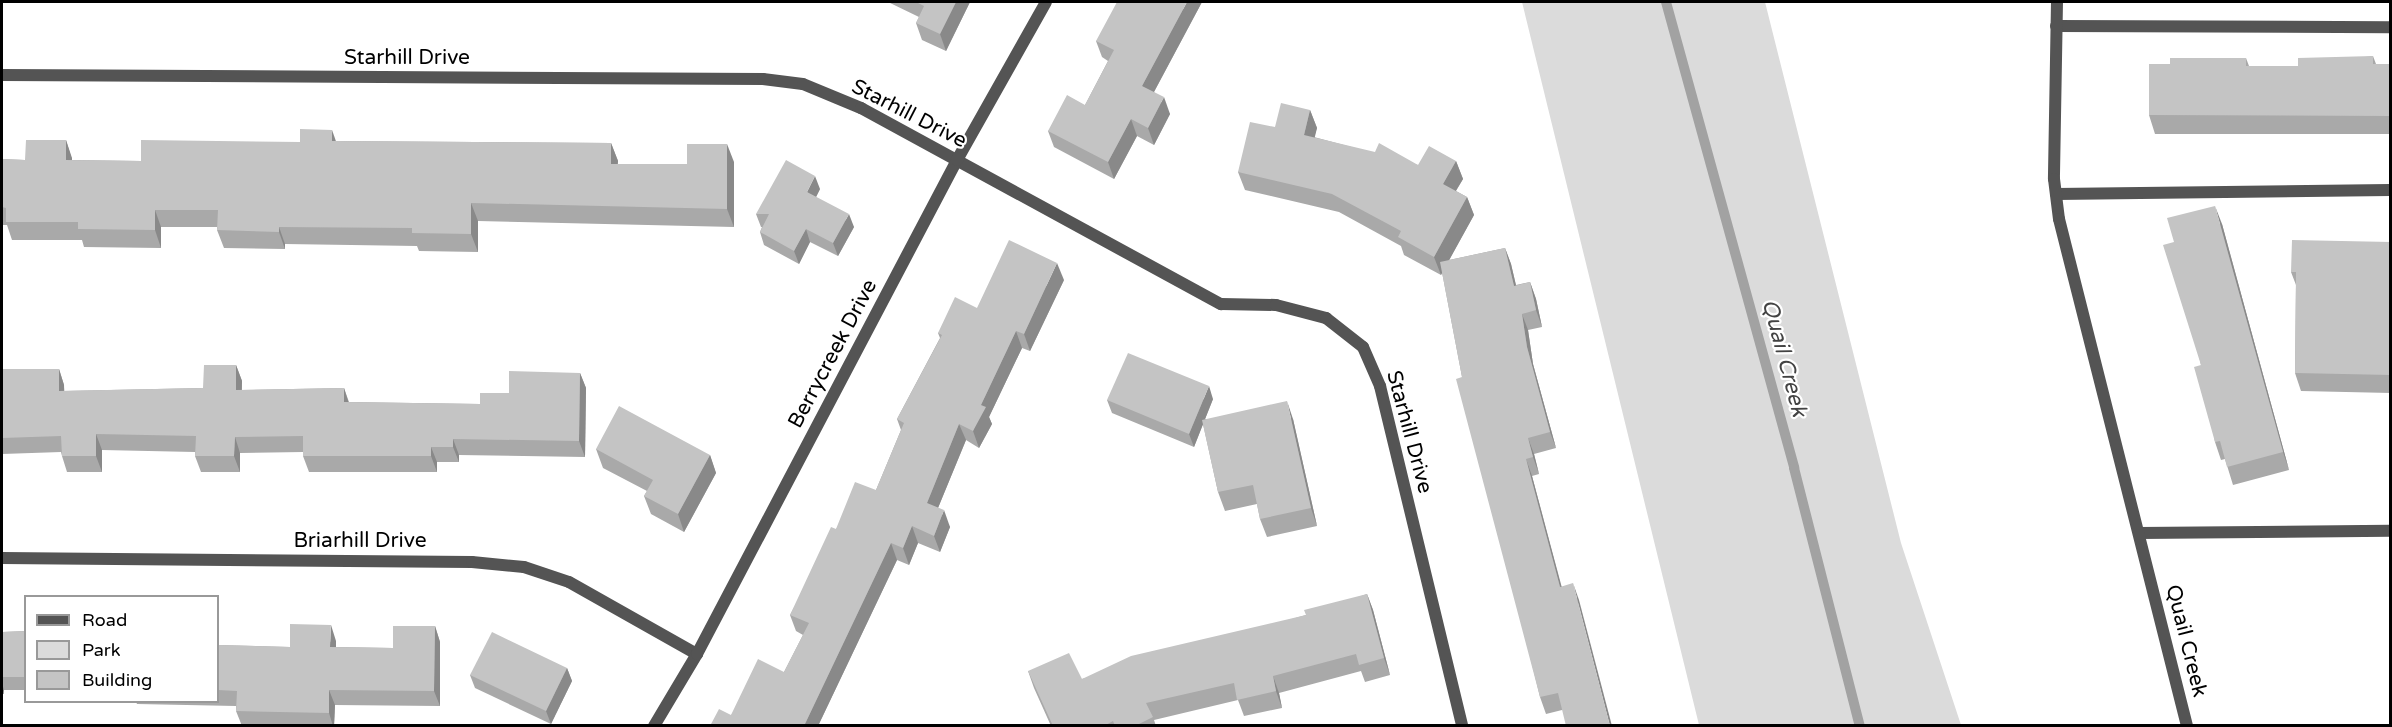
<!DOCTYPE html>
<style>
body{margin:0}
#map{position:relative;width:2392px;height:727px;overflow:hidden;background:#fff;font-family:"Varela Round",sans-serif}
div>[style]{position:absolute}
.green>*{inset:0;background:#dbdbdb}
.stream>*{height:10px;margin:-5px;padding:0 5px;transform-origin:5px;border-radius:5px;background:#a2a2a2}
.service>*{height:12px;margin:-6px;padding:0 6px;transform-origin:6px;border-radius:6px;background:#545454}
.minor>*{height:12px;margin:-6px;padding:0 6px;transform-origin:6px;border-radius:6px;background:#545454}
.wall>*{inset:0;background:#a9a9a9}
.shaded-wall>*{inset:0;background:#898989}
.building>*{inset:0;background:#c4c4c4}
span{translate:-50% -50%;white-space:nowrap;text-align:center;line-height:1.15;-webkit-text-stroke:4.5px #fff;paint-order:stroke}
.street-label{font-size:21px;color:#000}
.water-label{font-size:22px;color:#434343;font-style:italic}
.frame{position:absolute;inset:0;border:3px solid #000;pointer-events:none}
.legend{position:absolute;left:24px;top:595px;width:195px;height:108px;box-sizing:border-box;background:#fff;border:2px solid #999;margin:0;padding:8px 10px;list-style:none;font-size:18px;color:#000}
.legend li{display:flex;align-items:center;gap:12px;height:30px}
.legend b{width:30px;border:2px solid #999}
</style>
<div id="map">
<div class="green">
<i style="clip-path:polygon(1522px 2px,1765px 2px,1901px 543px,1961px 725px,1699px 725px)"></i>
</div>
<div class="stream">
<i style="left:1666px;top:2px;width:483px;rotate:74.6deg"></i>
<i style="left:1794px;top:468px;width:266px;rotate:75.7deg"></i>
</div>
<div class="service">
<i style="left:2056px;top:26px;width:334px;rotate:0.2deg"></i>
<i style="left:2056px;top:194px;width:334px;rotate:-0.7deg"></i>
<i style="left:2139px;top:533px;width:251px;rotate:-0.5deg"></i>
</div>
<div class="minor">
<i style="left:2057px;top:2px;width:177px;rotate:91deg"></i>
<i style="left:2054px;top:179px;width:40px;rotate:82.9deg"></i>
<i style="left:2059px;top:219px;width:523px;rotate:75.83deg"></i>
<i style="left:2px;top:75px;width:761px;rotate:0.3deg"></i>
<i style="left:763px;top:79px;width:40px;rotate:7.1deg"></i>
<i style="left:803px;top:84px;width:63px;rotate:22.5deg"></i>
<i style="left:861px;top:108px;width:410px;rotate:28.6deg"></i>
<i style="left:1221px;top:304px;width:55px;rotate:1deg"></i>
<i style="left:1276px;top:305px;width:52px;rotate:14.6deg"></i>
<i style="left:1326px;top:318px;width:47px;rotate:38.1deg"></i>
<i style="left:1363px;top:347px;width:43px;rotate:66.4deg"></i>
<i style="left:1380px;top:386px;width:350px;rotate:76.4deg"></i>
<i style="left:2px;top:558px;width:470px;rotate:0.5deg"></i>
<i style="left:472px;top:562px;width:52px;rotate:5.5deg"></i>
<i style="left:524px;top:567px;width:47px;rotate:18.4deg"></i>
<i style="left:569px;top:582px;width:147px;rotate:29.4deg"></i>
<i style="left:654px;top:726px;width:84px;rotate:-59.2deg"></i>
<i style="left:697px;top:654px;width:558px;rotate:-62.24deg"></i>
<i style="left:957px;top:160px;width:181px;rotate:-60.6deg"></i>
</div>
<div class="wall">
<i style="clip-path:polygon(888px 2px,970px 2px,946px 51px,922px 40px,916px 23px,919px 17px)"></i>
<i style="clip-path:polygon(1202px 2px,1154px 92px,1170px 114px,1154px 145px,1137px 136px,1114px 179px,1054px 147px,1048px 131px,1085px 105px,1108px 61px,1102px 57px,1096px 41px)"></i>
<i style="clip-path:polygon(2373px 56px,2376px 64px,2391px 64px,2391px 134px,2155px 134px,2149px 115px,2170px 64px,2246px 58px,2249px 66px,2298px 66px)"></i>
<i style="clip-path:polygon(1310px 110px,1317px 128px,1314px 137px,1418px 165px,1456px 161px,1463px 179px,1456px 191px,1467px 197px,1474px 215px,1449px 260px,1505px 248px,1511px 264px,1516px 285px,1530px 282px,1536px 299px,1542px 327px,1528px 330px,1533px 364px,1556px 448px,1534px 454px,1539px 474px,1532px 476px,1561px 586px,1579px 600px,1562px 710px,1546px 714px,1540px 697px,1462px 377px,1442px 272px,1441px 275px,1404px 255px,1401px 246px,1339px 212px,1245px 190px,1238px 172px,1275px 127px)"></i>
<i style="clip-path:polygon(66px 140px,72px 160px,141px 161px,300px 142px,336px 141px,611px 143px,618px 161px,617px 164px,687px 164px,734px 162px,734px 227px,478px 221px,478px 252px,419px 251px,417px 246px,285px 244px,285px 249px,224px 248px,217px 230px,217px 227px,161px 227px,161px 248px,84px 247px,82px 240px,12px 240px,7px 225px,2px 225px,2px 159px,25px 160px)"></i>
<i style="clip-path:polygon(820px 189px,816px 197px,854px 227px,838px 256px,810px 242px,799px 264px,764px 245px,760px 232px,762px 227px,761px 227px,756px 214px)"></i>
<i style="clip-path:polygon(2222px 224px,2289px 470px,2233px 485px,2225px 459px,2221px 460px,2215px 442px,2201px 365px,2174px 242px)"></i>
<i style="clip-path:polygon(2391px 242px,2391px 393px,2301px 391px,2295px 373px,2296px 285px,2291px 272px)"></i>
<i style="clip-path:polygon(1064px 280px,1030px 351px,1022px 348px,989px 417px,992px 424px,979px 448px,966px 440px,938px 508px,950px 527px,940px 552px,918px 543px,909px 565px,897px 560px,818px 726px,710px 726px,731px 715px,784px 672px,803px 635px,796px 631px,790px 615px,836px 529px,876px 490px,901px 430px,897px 419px,940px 338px,938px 333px,977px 308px)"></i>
<i style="clip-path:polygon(236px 365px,242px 381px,242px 390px,344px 388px,349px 402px,480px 404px,509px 393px,580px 373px,586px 388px,585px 457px,459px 455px,459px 462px,437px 462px,437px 472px,309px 472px,303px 456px,303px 452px,240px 453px,240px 472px,201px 472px,195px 456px,195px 452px,102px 450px,102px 472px,67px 472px,62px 456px,61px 452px,2px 454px,2px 369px,59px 369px,64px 385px,64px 391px,203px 388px)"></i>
<i style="clip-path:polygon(1213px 399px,1205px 419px,1293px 419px,1317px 526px,1267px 537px,1260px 519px,1257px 504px,1225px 511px,1218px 492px,1203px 424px,1194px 447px,1112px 413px,1107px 400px)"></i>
<i style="clip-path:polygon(596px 449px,710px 455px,716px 473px,684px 532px,651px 514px,644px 496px,647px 491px,603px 468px)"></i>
<i style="clip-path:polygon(1367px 594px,1373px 610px,1390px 675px,1365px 682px,1361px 671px,1279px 693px,1282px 708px,1244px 716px,1238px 700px,1154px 720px,1156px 726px,1051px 726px,1034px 688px,1028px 671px,1082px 679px,1306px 615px)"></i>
<i style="clip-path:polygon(435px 626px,440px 642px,440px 706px,335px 705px,334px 726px,242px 726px,236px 711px,236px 706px,137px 704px,136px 702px,218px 702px,218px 640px,218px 645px,290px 647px,336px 641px,336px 647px,393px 648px)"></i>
<i style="clip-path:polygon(2px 628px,3px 632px,26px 631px,26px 690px,4px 690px,4px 694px,2px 694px)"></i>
<i style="clip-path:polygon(567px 668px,572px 681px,551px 724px,475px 688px,470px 675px)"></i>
</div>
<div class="shaded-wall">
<i style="clip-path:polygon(956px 2px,970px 2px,946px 51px,940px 34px)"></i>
<i style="clip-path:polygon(1187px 2px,1202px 2px,1148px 103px,1142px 86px)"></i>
<i style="clip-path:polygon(1164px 97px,1170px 114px,1154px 145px,1148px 128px)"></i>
<i style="clip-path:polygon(1310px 110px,1317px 128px,1311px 153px,1304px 135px)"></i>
<i style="clip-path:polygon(1131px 119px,1137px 136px,1114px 179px,1108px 162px)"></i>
<i style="clip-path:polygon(332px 130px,338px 147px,332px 141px)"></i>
<i style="clip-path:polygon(66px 140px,72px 158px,72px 178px,66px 160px)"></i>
<i style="clip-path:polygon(611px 143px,618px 161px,617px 182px,611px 164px)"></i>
<i style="clip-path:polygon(727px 144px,734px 162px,734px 227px,727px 209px)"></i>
<i style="clip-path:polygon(1456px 161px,1463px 179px,1449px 202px,1443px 184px)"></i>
<i style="clip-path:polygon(815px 176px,820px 189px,812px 205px,807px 192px)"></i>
<i style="clip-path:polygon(1467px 197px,1474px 215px,1441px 275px,1434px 257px)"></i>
<i style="clip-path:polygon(471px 203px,478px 221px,478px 252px,471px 234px)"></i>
<i style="clip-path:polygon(2215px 206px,2222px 224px,2289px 470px,2283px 452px)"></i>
<i style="clip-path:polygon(155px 210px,161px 227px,161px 248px,155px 230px)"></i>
<i style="clip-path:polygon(849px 214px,854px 227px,838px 256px,833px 243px)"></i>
<i style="clip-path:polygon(279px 227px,285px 244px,285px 249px,279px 232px)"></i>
<i style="clip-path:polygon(806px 229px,810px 242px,799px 264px,794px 251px)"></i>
<i style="clip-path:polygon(1505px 248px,1511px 264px,1520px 303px,1514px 286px)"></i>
<i style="clip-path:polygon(1057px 263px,1064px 280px,1030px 351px,1024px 334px)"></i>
<i style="clip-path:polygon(1530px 282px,1536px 299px,1542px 327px,1536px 310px)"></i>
<i style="clip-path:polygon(1522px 314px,1528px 330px,1533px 364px,1556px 448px,1550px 432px,1527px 347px)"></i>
<i style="clip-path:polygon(1016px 331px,1022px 348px,989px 417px,992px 424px,979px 448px,973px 431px,981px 405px)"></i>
<i style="clip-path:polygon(236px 365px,242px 381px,241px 406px,236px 390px)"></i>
<i style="clip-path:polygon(59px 369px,64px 385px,65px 407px,59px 391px)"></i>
<i style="clip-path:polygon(580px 373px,586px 388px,585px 457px,579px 441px)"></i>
<i style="clip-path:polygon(1209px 386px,1213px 399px,1194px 447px,1189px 434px)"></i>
<i style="clip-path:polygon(344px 388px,349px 404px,344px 402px)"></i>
<i style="clip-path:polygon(1287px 401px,1293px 419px,1317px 526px,1311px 508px)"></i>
<i style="clip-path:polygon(959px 424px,966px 440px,933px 520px,927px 503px)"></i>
<i style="clip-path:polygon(96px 434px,102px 450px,102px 472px,96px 456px)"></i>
<i style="clip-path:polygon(235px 437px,240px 453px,240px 472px,234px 456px)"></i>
<i style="clip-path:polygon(1528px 438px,1534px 454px,1539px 474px,1533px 457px)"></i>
<i style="clip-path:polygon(453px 439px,459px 455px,459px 462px,453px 447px)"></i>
<i style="clip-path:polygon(431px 447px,437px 462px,437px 472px,431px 456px)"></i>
<i style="clip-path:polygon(710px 455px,716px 473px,684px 532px,678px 514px)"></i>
<i style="clip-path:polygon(1526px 459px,1532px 476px,1566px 603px,1560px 587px)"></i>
<i style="clip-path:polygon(944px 510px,950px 527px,940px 552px,934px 536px)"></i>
<i style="clip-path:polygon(912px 526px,918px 543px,909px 565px,903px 548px)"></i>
<i style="clip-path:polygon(891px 543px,897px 560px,818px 726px,804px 726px)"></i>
<i style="clip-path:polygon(1573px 583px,1579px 600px,1612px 726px,1610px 726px)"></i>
<i style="clip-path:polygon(1367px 594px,1373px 610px,1390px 675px,1384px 658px)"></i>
<i style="clip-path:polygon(331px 625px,336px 641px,336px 662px,330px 647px)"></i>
<i style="clip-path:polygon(435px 626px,440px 642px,440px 706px,434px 691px)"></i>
<i style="clip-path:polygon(567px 668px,572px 681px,551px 724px,546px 711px)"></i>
<i style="clip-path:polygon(1273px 676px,1279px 693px,1282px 708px,1276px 691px)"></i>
<i style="clip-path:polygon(2px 683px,4px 690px,4px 694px,2px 687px)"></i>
<i style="clip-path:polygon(329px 690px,335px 705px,334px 726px,333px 726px,329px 713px)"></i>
</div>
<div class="building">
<i style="clip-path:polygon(916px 2px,956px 2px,940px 34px,916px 23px,924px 6px)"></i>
<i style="clip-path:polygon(1117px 2px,1187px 2px,1142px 86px,1164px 97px,1148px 128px,1131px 119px,1108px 162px,1048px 131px,1067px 95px,1085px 105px,1114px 50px,1096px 41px)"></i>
<i style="clip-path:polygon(2373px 56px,2373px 64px,2391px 64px,2391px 116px,2149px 115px,2149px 64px,2170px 64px,2170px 58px,2246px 58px,2246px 66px,2298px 66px,2298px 58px)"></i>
<i style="clip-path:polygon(1281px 103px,1310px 110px,1304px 135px,1375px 152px,1379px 143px,1418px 165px,1429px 146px,1456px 161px,1443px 184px,1467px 197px,1434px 257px,1398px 237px,1401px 231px,1332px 194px,1238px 172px,1250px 122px,1275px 127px)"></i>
<i style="clip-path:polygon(300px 129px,332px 130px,332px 141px,611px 143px,611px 164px,687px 164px,687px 144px,727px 144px,727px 209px,471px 203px,471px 234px,412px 233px,412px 228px,279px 227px,279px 232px,217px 230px,218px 210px,155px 210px,155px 230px,78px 229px,78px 222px,6px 222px,6px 208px,2px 207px,2px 159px,25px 160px,26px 140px,66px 140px,66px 160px,141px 161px,141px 140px,300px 142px)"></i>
<i style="clip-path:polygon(786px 160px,815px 176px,807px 192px,849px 214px,833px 243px,806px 229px,794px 251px,760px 232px,769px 214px,756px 214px)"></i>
<i style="clip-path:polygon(2215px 206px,2283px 452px,2227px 467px,2220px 441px,2215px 442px,2194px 367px,2201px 365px,2163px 245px,2174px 242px,2167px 218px)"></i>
<i style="clip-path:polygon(1009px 240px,1057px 263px,1024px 334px,1016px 331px,981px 405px,986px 407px,973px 431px,959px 424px,927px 503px,944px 510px,934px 536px,912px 526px,903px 548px,891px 543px,804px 726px,710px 726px,719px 709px,731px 715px,758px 659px,784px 672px,809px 623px,790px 615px,831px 527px,836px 529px,855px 482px,876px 490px,904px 423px,897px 419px,942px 335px,938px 333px,955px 297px,977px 308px)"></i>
<i style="clip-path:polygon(2292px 240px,2391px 242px,2391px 375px,2295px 373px,2296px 272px,2291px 272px)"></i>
<i style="clip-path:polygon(1505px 248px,1514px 286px,1530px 282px,1536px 310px,1522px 314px,1527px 347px,1550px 432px,1528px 438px,1533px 457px,1526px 459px,1560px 587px,1573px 583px,1610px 726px,1566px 726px,1558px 693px,1540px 697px,1456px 379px,1462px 377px,1440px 262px)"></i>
<i style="clip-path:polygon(1128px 353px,1209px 386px,1189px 434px,1107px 400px)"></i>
<i style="clip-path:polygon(204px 365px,236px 365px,236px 390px,344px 388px,344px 402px,480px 404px,480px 393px,509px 393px,509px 371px,580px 373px,579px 441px,453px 439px,453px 447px,431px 447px,431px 456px,303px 456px,303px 436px,235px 437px,234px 456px,195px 456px,196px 436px,96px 434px,96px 456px,62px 456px,61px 436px,2px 438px,2px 369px,59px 369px,59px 391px,203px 388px)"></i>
<i style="clip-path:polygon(1287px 401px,1311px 508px,1260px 519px,1253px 485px,1218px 492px,1202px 420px)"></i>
<i style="clip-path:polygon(619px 406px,710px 455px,678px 514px,644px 496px,653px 480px,596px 449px)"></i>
<i style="clip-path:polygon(1367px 594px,1384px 658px,1359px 665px,1356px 654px,1273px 676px,1276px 691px,1237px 700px,1234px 683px,1146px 703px,1153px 717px,1135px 726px,1115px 726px,1113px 721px,1104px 726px,1053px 726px,1028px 671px,1069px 653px,1082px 679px,1131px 656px,1306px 615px,1304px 610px)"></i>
<i style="clip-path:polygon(290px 624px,331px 625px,330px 647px,393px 648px,393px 626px,435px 626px,434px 691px,329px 690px,329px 713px,236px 711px,237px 691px,218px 690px,218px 645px,290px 647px)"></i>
<i style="clip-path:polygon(26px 631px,26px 677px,2px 677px,2px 632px)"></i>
<i style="clip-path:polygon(492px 632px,567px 668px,546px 711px,470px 675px)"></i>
</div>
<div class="street-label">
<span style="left:407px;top:58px">Starhill Drive</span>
<span style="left:909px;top:114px;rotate:27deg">Starhill Drive</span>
<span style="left:833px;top:354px;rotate:-62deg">Berrycreek Drive</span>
<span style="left:1409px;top:432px;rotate:75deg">Starhill Drive</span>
<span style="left:360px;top:541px">Briarhill Drive</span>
<span style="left:2186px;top:641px;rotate:76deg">Quail Creek</span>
</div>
<div class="water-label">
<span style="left:1784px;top:358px;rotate:75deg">Quail Creek</span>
</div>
<div class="frame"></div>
<ul class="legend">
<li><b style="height:8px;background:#545454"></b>Road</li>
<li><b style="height:16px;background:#dbdbdb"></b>Park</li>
<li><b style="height:16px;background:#c4c4c4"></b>Building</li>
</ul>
</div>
